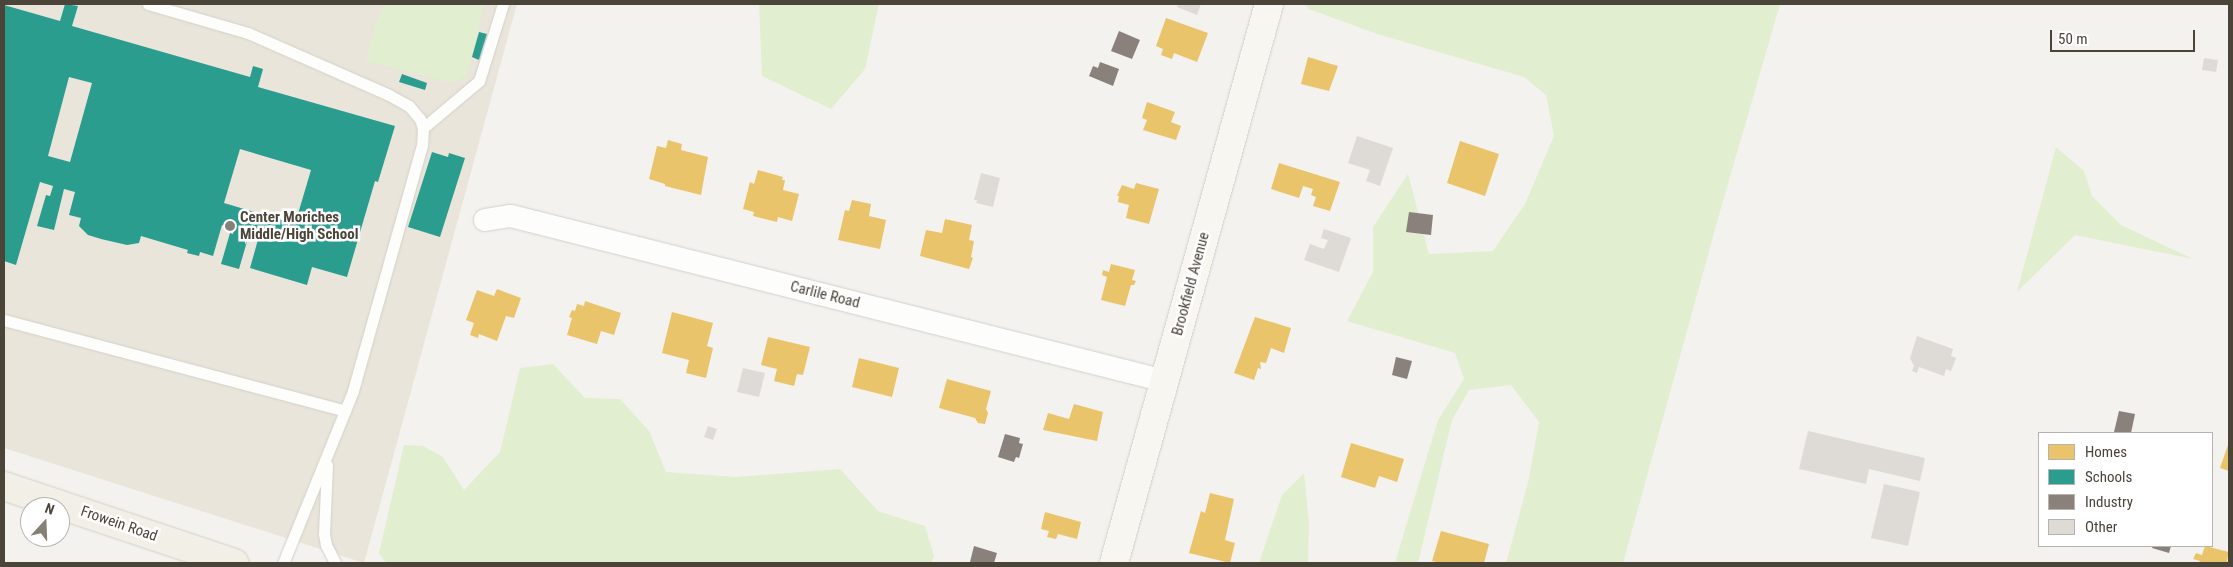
<!DOCTYPE html>
<style>
body{margin:0}
#map{position:relative;width:2233px;height:567px;overflow:hidden;background:#f4f2ee;font-family:"Roboto Condensed",sans-serif}
div>[style]{position:absolute}
.education>*{inset:0;background:#eae5da}
.green>*{inset:0;background:#e1eecf}
.homes>*{inset:0;background:#e9c46a}
.schools>*{inset:0;background:#2a9d8f}
.industry>*{inset:0;background:#8a817c}
.building>*{inset:0;background:#dedbd6}
.roads{filter:drop-shadow(0 0 1px #d2d0cb) drop-shadow(0 0 1px #d2d0cb)}
.lane>*{height:11px;margin:-5.5px;padding:0 5.5px;transform-origin:5.5px;border-radius:5.5px;background:#fdfdfc}
.street>*{height:22px;margin:-11px;padding:0 11px;transform-origin:11px;border-radius:11px;background:#fdfdfc}
.secondary>*{height:28px;margin:-14px;padding:0 14px;transform-origin:14px;border-radius:14px;background:#f7f6f1}
.primary>*{height:28px;margin:-14px;padding:0 14px;transform-origin:14px;border-radius:14px;background:#f2efe6}
.dots>*{width:14px;height:14px;translate:-50% -50%;box-sizing:border-box;border:2px solid #fff;border-radius:50%}
span{translate:-50% -50%;white-space:nowrap;text-align:center;line-height:1.15;-webkit-text-stroke:5px #fff;paint-order:stroke}
.poi-label{font-size:15px;color:#4b4439;font-weight:700}
.left{translate:0 -50%;text-align:left}
.street-label{font-size:15px;color:#4b4439}
.frame{position:absolute;inset:0;border:5px solid #4b4439;pointer-events:none}
.legend{position:absolute;left:2038px;top:432px;width:175px;height:115px;box-sizing:border-box;background:#fff;border:1px solid #b7b4b0;margin:0;padding:6px 9px;list-style:none;font-size:15px;color:#4b4439}
.legend li{display:flex;align-items:center;gap:10px;height:25px}
.legend b{width:25px;border:1px solid #b7b4b0}
.north{position:absolute;left:20px;top:497px;width:50px;height:50px;box-sizing:border-box;background:#fff;border:1px solid #b7b4b0;border-radius:50%;rotate:20deg;font-size:14px;font-weight:700;line-height:20px;text-align:center;color:#4b4439}
.north::after{content:'';display:block;margin:auto;width:18px;height:22px;background:#868178;clip-path:polygon(50% 0,100% 100%,50% 72%,0 100%)}
.scale{position:absolute;left:2050px;top:30px;width:145px;height:22px;box-sizing:border-box;border:2px solid #4b4439;border-top:0;padding-left:6px;font-size:15px;line-height:18px;white-space:nowrap;color:#4b4439;-webkit-text-stroke:4px #fff;paint-order:stroke}
</style>
<div id="map">
<div class="education">
<i style="clip-path:polygon(4px 4px,517px 4px,364px 563px,4px 448px)"></i>
</div>
<div class="green">
<i style="clip-path:polygon(385px 4px,484px 4px,467px 75px,452px 83px,366px 61px,375px 24px)"></i>
<i style="clip-path:polygon(759px 4px,879px 4px,865px 69px,831px 109px,762px 76px)"></i>
<i style="clip-path:polygon(1304px 4px,1780px 4px,1719px 215px,1623px 563px,1506px 563px,1528px 483px,1539px 422px,1511px 385px,1469px 390px,1452px 420px,1418px 563px,1395px 563px,1438px 420px,1464px 379px,1455px 353px,1347px 321px,1373px 272px,1373px 227px,1408px 174px,1429px 254px,1493px 251px,1525px 204px,1554px 136px,1546px 95px,1524px 77px,1377px 34px,1309px 9px)"></i>
<i style="clip-path:polygon(2056px 147px,2084px 171px,2092px 196px,2121px 225px,2193px 259px,2075px 235px,2017px 292px)"></i>
<i style="clip-path:polygon(553px 364px,585px 398px,620px 399px,649px 431px,666px 472px,735px 477px,840px 469px,878px 511px,925px 526px,934px 556px,931px 563px,386px 563px,379px 553px,404px 445px,423px 446px,443px 457px,464px 490px,500px 452px,520px 368px)"></i>
<i style="clip-path:polygon(1304px 473px,1309px 523px,1308px 563px,1259px 563px,1282px 495px)"></i>
</div>
<div class="homes">
<i style="clip-path:polygon(1166px 18px,1208px 33px,1197px 62px,1174px 53px,1172px 59px,1161px 55px,1163px 49px,1156px 46px)"></i>
<i style="clip-path:polygon(1308px 57px,1338px 66px,1329px 91px,1301px 84px)"></i>
<i style="clip-path:polygon(1147px 102px,1175px 112px,1171px 122px,1181px 126px,1176px 140px,1143px 130px,1147px 120px,1142px 118px)"></i>
<i style="clip-path:polygon(668px 140px,682px 144px,681px 150px,708px 157px,701px 195px,665px 186px,665px 184px,649px 179px,657px 146px,666px 148px)"></i>
<i style="clip-path:polygon(1460px 141px,1499px 154px,1485px 196px,1447px 183px)"></i>
<i style="clip-path:polygon(1279px 163px,1340px 182px,1330px 211px,1313px 206px,1316px 197px,1311px 195px,1313px 189px,1303px 186px,1299px 198px,1271px 189px)"></i>
<i style="clip-path:polygon(758px 170px,783px 177px,782px 180px,785px 180px,783px 190px,799px 194px,792px 221px,778px 217px,777px 222px,753px 216px,754px 212px,743px 209px,750px 182px,754px 184px)"></i>
<i style="clip-path:polygon(1136px 183px,1159px 189px,1149px 224px,1126px 218px,1129px 205px,1118px 202px,1119px 196px,1117px 196px,1122px 185px,1134px 189px)"></i>
<i style="clip-path:polygon(852px 200px,871px 204px,869px 216px,886px 220px,880px 249px,838px 240px,845px 210px,849px 211px)"></i>
<i style="clip-path:polygon(945px 219px,972px 225px,969px 240px,974px 241px,971px 257px,973px 258px,969px 269px,920px 256px,926px 230px,942px 233px)"></i>
<i style="clip-path:polygon(1111px 264px,1135px 270px,1132px 280px,1136px 281px,1134px 285px,1131px 285px,1125px 306px,1101px 300px,1107px 277px,1102px 275px,1103px 270px,1109px 272px)"></i>
<i style="clip-path:polygon(497px 289px,521px 298px,514px 318px,506px 316px,497px 341px,479px 334px,478px 338px,470px 335px,474px 323px,466px 320px,477px 290px,494px 296px)"></i>
<i style="clip-path:polygon(585px 301px,621px 313px,614px 335px,601px 331px,597px 344px,567px 335px,572px 318px,569px 317px,572px 310px,575px 311px,577px 304px,584px 306px)"></i>
<i style="clip-path:polygon(672px 312px,713px 323px,707px 346px,713px 348px,706px 378px,686px 373px,689px 360px,662px 353px)"></i>
<i style="clip-path:polygon(1255px 317px,1291px 328px,1284px 353px,1271px 348px,1266px 363px,1260px 362px,1261px 369px,1258px 368px,1254px 380px,1234px 373px)"></i>
<i style="clip-path:polygon(768px 337px,810px 347px,803px 375px,797px 374px,794px 386px,774px 381px,777px 369px,761px 365px)"></i>
<i style="clip-path:polygon(859px 358px,899px 368px,892px 397px,852px 387px)"></i>
<i style="clip-path:polygon(947px 379px,991px 391px,986px 409px,988px 413px,985px 424px,978px 423px,975px 418px,939px 408px)"></i>
<i style="clip-path:polygon(1074px 404px,1103px 412px,1097px 441px,1043px 430px,1048px 413px,1069px 419px)"></i>
<i style="clip-path:polygon(1351px 443px,1404px 459px,1397px 482px,1379px 476px,1375px 488px,1341px 477px)"></i>
<i style="clip-path:polygon(2228px 445px,2229px 445px,2229px 471px,2220px 468px)"></i>
<i style="clip-path:polygon(1210px 493px,1234px 499px,1225px 540px,1235px 543px,1230px 563px,1189px 553px,1201px 511px,1205px 513px)"></i>
<i style="clip-path:polygon(1045px 512px,1081px 522px,1077px 539px,1058px 534px,1056px 539px,1047px 537px,1049px 531px,1041px 529px)"></i>
<i style="clip-path:polygon(1441px 531px,1489px 544px,1484px 563px,1440px 563px,1432px 561px)"></i>
<i style="clip-path:polygon(2205px 546px,2229px 552px,2227px 561px,2229px 563px,2199px 563px,2200px 561px,2193px 559px,2196px 553px,2202px 555px)"></i>
</div>
<div class="schools">
<i style="clip-path:polygon(evenodd,65px 4px,78px 6px,72px 26px,250px 77px,253px 66px,263px 69px,258px 87px,395px 126px,378px 182px,375px 181px,347px 277px,312px 267px,307px 285px,250px 268px,259px 236px,247px 232px,245px 237px,248px 238px,239px 269px,221px 264px,230px 233px,233px 234px,234px 228px,222px 225px,213px 256px,200px 252px,199px 256px,187px 253px,188px 250px,141px 236px,139px 243px,127px 245px,101px 239px,88px 235px,79px 226px,81px 218px,69px 215px,75px 192px,64px 189px,54px 230px,37px 226px,46px 195px,50px 196px,53px 186px,40px 182px,16px 265px,4px 261px,4px 5px,60px 21px,65px 4px,69px 77px,92px 83px,70px 162px,48px 156px,69px 77px,65px 4px,240px 149px,311px 170px,295px 224px,224px 203px,240px 149px)"></i>
<i style="clip-path:polygon(479px 32px,487px 34px,479px 60px,472px 57px)"></i>
<i style="clip-path:polygon(402px 74px,427px 83px,425px 90px,399px 82px)"></i>
<i style="clip-path:polygon(432px 152px,448px 157px,449px 153px,465px 158px,440px 237px,408px 227px)"></i>
</div>
<div class="industry">
<i style="clip-path:polygon(1119px 31px,1140px 40px,1132px 59px,1111px 51px)"></i>
<i style="clip-path:polygon(1100px 62px,1119px 69px,1113px 86px,1089px 76px,1093px 66px,1098px 68px)"></i>
<i style="clip-path:polygon(1409px 212px,1433px 215px,1431px 235px,1406px 232px)"></i>
<i style="clip-path:polygon(1396px 357px,1412px 361px,1407px 379px,1392px 375px)"></i>
<i style="clip-path:polygon(2119px 411px,2135px 414px,2131px 433px,2114px 432px)"></i>
<i style="clip-path:polygon(1005px 434px,1020px 438px,1019px 443px,1023px 444px,1019px 458px,1016px 457px,1014px 462px,998px 457px)"></i>
<i style="clip-path:polygon(974px 546px,997px 553px,994px 563px,970px 562px)"></i>
<i style="clip-path:polygon(2153px 546px,2171px 546px,2169px 553px,2152px 548px)"></i>
</div>
<div class="building">
<i style="clip-path:polygon(1178px 4px,1201px 4px,1197px 15px,1177px 7px)"></i>
<i style="clip-path:polygon(2204px 58px,2218px 60px,2216px 72px,2202px 70px)"></i>
<i style="clip-path:polygon(1357px 136px,1393px 148px,1380px 186px,1366px 181px,1370px 170px,1348px 163px)"></i>
<i style="clip-path:polygon(981px 173px,1000px 178px,993px 207px,976px 203px,977px 200px,974px 200px)"></i>
<i style="clip-path:polygon(1324px 229px,1351px 238px,1339px 272px,1304px 260px,1310px 244px,1324px 249px,1328px 240px,1321px 238px)"></i>
<i style="clip-path:polygon(1917px 336px,1953px 349px,1951px 356px,1956px 358px,1951px 371px,1946px 369px,1944px 376px,1919px 367px,1917px 373px,1912px 371px,1914px 366px,1910px 358px)"></i>
<i style="clip-path:polygon(743px 368px,765px 373px,759px 397px,737px 392px)"></i>
<i style="clip-path:polygon(708px 426px,717px 429px,713px 440px,704px 437px)"></i>
<i style="clip-path:polygon(1808px 431px,1925px 458px,1920px 481px,1869px 469px,1866px 484px,1799px 469px)"></i>
<i style="clip-path:polygon(1884px 484px,1920px 492px,1908px 546px,1871px 538px)"></i>
</div>
<div class="roads">
<div class="lane">
<i style="left:148px;top:4px;width:104px;rotate:16.2deg"></i>
<i style="left:248px;top:33px;width:154px;rotate:23.7deg"></i>
<i style="left:389px;top:95px;width:23px;rotate:29deg"></i>
<i style="left:409px;top:106px;width:17px;rotate:50deg"></i>
<i style="left:420px;top:119px;width:9px;rotate:72deg"></i>
<i style="left:423px;top:128px;width:17px;rotate:93deg"></i>
<i style="left:422px;top:145px;width:255px;rotate:105.7deg"></i>
<i style="left:353px;top:391px;width:186px;rotate:112.1deg"></i>
<i style="left:423px;top:128px;width:73px;rotate:-40deg"></i>
<i style="left:479px;top:81px;width:81px;rotate:-72.7deg"></i>
<i style="left:4px;top:320px;width:353px;rotate:14.9deg"></i>
<i style="left:327px;top:465px;width:69px;rotate:92.5deg"></i>
<i style="left:324px;top:534px;width:11px;rotate:80deg"></i>
<i style="left:326px;top:545px;width:20px;rotate:63deg"></i>
</div>
<div class="street">
<i style="left:485px;top:220px;width:26px;rotate:-9deg"></i>
<i style="left:511px;top:216px;width:674px;rotate:14.16deg"></i>
</div>
<div class="secondary">
<i style="left:1114px;top:563px;width:580px;rotate:-74.5deg"></i>
</div>
<div class="primary">
<i style="left:4px;top:486px;width:243px;rotate:18.5deg"></i>
</div>
</div>
<div class="dots">
<i style="left:230px;top:226px;background:#868178"></i>
</div>
<div class="poi-label">
<span class="left" style="left:240px;top:226px">Center Moriches<br>Middle/High School</span>
</div>
<div class="street-label">
<span style="left:1191px;top:284px;rotate:-75deg">Brookfield Avenue</span>
<span style="left:825px;top:295px;rotate:14deg">Carlile Road</span>
<span style="left:119px;top:524px;rotate:19deg">Frowein Road</span>
</div>
<div class="frame"></div>
<ul class="legend">
<li><b style="height:14px;background:#e9c46a"></b>Homes</li>
<li><b style="height:14px;background:#2a9d8f"></b>Schools</li>
<li><b style="height:14px;background:#8a817c"></b>Industry</li>
<li><b style="height:14px;background:#dedbd6"></b>Other</li>
</ul>
<div class="north">N</div>
<div class="scale">50 m</div>
</div>
